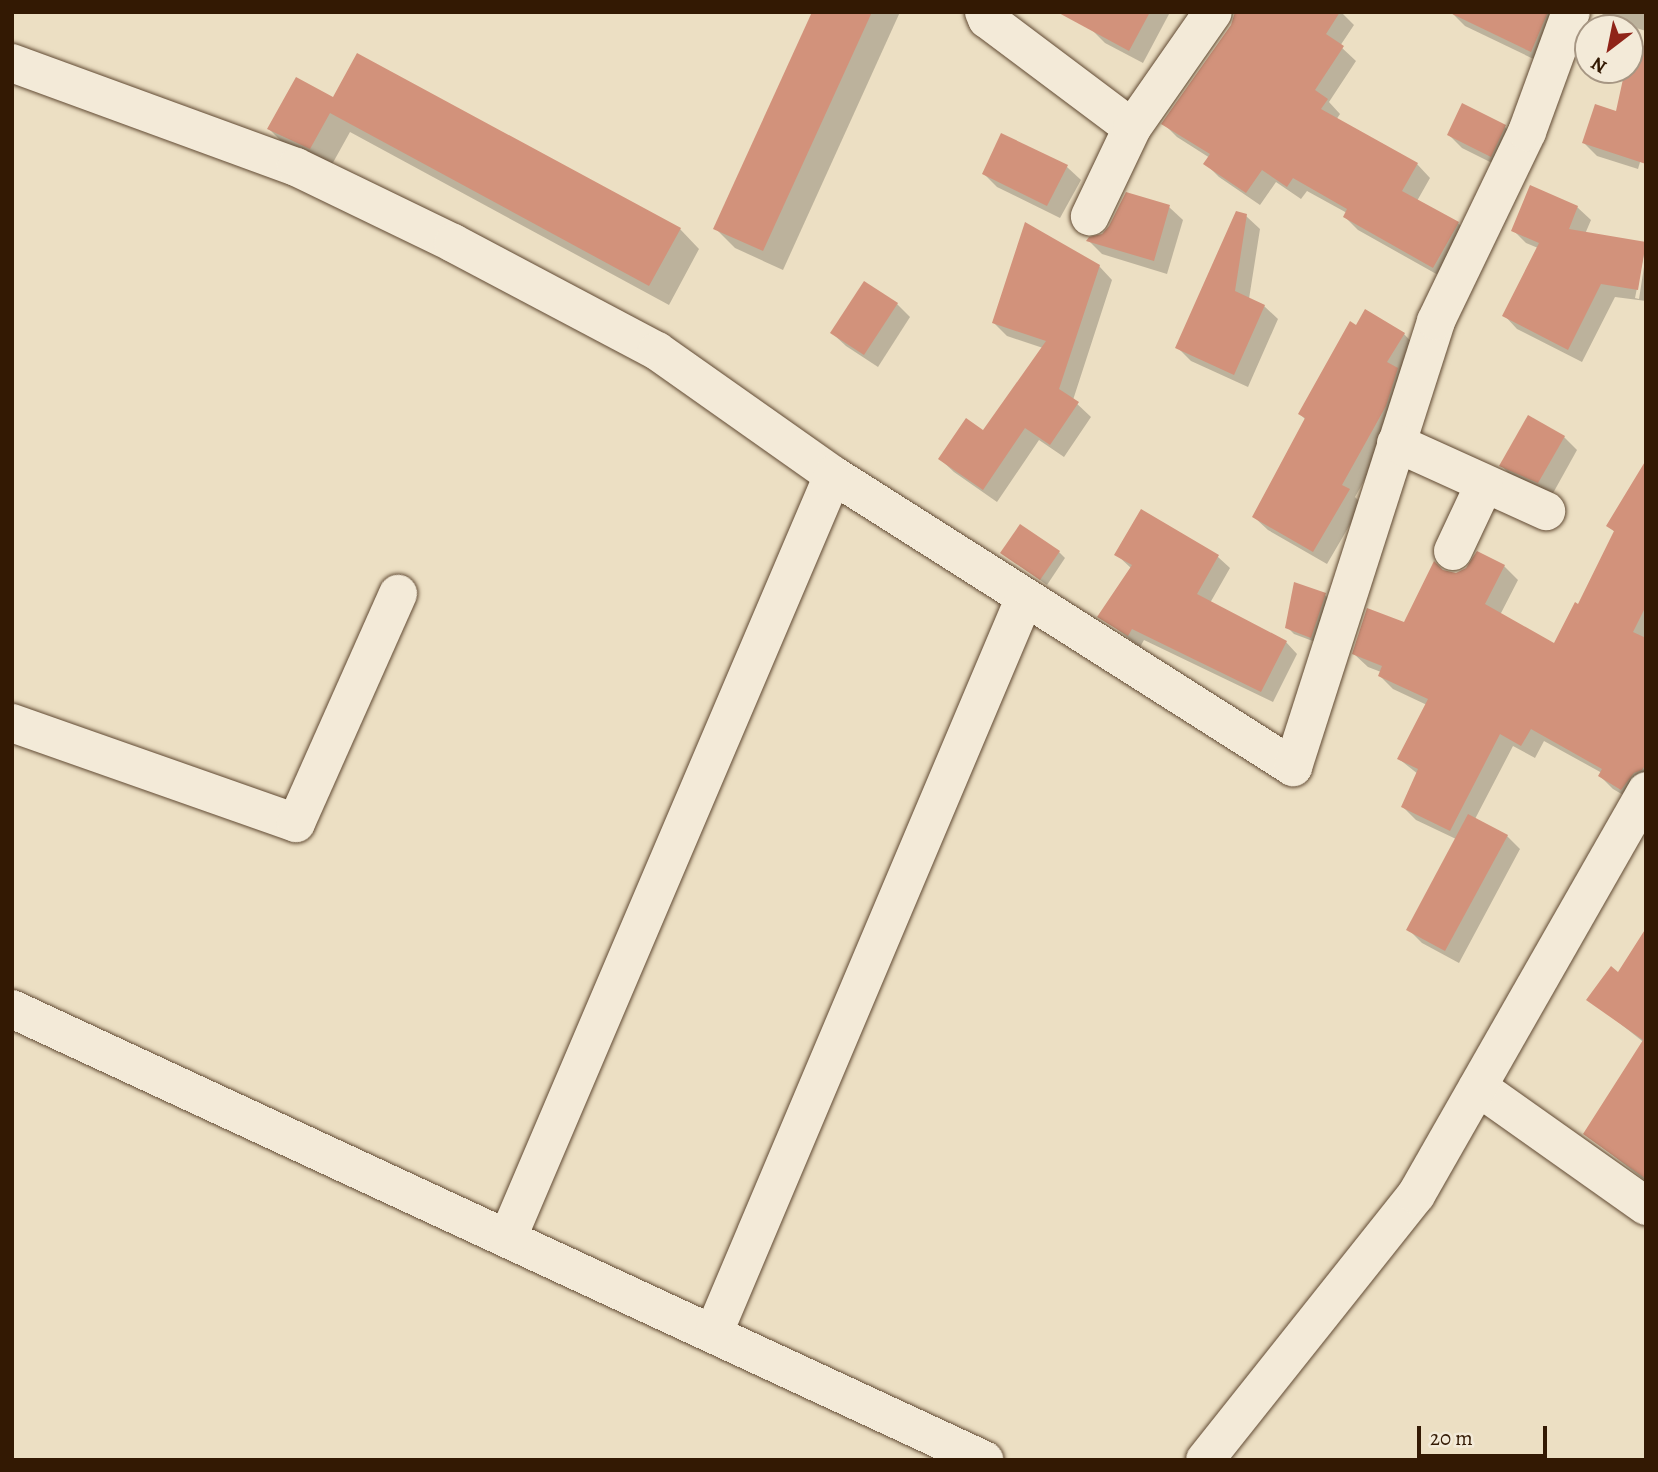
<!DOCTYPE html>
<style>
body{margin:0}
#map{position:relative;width:1658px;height:1472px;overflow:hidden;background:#ecdfc3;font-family:Alegreya,serif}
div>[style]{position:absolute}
.shadow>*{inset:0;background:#0003}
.building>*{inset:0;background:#d2927b}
.roads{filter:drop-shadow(0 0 2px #614a33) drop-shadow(0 0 2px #614a33)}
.minor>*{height:38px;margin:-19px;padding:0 19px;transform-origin:19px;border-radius:19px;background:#f3ead8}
span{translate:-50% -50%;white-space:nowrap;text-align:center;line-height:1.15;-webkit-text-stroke:6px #f3ead8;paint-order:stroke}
.frame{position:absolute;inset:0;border:14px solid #331903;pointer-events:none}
.north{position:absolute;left:1574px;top:14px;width:70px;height:70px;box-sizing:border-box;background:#f3ead8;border:2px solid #a69683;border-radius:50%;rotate:212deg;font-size:19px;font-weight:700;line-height:28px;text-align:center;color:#331903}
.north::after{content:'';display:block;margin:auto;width:24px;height:32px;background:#8f2418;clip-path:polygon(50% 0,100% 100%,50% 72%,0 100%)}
.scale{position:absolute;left:1417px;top:1426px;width:130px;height:32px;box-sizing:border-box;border:4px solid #331903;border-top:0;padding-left:9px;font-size:21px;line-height:24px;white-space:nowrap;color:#331903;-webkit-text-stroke:5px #f3ead8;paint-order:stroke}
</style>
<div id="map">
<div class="shadow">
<i style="clip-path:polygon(814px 12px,900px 12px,783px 270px,735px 248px,716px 229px)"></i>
<i style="clip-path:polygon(1101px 12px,1168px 12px,1169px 14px,1143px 63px,1105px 43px,1091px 29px)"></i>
<i style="clip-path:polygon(1293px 12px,1341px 12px,1354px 25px,1340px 46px,1356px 61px,1329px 102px,1340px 114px,1336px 120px,1417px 164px,1430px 178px,1417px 201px,1458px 223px,1471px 237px,1447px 280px,1358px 230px,1345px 217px,1347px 213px,1307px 191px,1301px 199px,1276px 182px,1260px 205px,1219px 177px,1206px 164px,1210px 158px,1177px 137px,1164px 124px)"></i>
<i style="clip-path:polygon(1451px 12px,1568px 12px,1544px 64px,1465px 26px)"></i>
<i style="clip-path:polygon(1600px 12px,1646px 12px,1646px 31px,1607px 19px)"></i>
<i style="clip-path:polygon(334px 100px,680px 229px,699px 249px,669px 305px,350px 132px,330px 168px,289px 149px,269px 129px)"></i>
<i style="clip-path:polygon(1505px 127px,1518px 140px,1504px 169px,1462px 148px,1449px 135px)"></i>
<i style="clip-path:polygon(1002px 135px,1067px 167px,1081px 180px,1060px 218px,997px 187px,984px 174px)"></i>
<i style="clip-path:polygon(1646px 142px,1638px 169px,1597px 156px,1584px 143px)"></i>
<i style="clip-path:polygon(1169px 207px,1183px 220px,1167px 274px,1102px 254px,1089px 241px)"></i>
<i style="clip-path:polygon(1577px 207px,1591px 220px,1585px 234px,1646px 244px,1635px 298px,1639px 299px,1646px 254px,1646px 301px,1615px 297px,1582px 362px,1517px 329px,1504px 315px,1538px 248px,1526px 243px,1513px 230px)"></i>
<i style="clip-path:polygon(1246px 216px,1260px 229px,1249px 299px,1264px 306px,1278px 319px,1248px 387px,1191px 361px,1177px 347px)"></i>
<i style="clip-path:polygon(1099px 266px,1112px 280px,1073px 400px,1091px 417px,1064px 457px,1039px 440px,997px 502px,954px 472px,940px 459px,984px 433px,1043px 348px,1007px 336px,994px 323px)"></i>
<i style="clip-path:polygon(897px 304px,910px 317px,878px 367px,846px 346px,832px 333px)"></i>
<i style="clip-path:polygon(1357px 327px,1404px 334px,1417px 348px,1398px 420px,1355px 497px,1362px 504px,1327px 564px,1268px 530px,1254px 517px,1306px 420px,1300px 414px)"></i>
<i style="clip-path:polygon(1564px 437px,1577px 450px,1552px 495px,1514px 479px,1501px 465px)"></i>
<i style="clip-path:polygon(1646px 507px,1646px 788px,1635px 802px,1613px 789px,1600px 776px,1602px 773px,1544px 741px,1535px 758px,1513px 746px,1475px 819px,1507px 836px,1520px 849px,1459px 963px,1422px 943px,1409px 930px,1456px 839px,1416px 820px,1403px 807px,1418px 774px,1399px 759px,1427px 705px,1393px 689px,1380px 676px,1381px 672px,1368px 667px,1354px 654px,1405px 624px,1443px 572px,1456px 574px,1467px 570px,1478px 553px,1504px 566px,1518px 580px,1500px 615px,1555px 645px,1578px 606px,1615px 532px,1608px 526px)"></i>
<i style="clip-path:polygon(1141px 512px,1218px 557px,1230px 568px,1210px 603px,1286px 642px,1297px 654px,1273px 702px,1144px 640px,1140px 647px,1100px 616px,1132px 569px,1117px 555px)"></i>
<i style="clip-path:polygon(1059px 552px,1065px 558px,1047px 585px,1002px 553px)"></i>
<i style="clip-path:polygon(1325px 595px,1331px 601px,1318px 643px,1294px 634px,1287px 627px)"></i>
<i style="clip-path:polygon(1619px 974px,1646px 1044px,1589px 999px)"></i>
<i style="clip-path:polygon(1646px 1082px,1646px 1181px,1585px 1134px)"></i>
</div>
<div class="building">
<i style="clip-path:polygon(812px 12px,872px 12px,763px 251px,713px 229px)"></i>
<i style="clip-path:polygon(1057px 12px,1150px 12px,1129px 51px)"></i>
<i style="clip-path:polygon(1235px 12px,1340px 12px,1326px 34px,1344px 46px,1315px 90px,1328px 99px,1321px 109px,1418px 163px,1402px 191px,1459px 222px,1433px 268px,1343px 217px,1347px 209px,1293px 178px,1287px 187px,1262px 170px,1246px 193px,1203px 164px,1210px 154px,1161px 124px,1231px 25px)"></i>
<i style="clip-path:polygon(1448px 12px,1548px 12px,1531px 52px)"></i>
<i style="clip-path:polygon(1630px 44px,1646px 46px,1646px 164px,1582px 143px,1595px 104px,1616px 111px,1625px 70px,1630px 70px)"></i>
<i style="clip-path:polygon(357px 53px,681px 228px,649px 286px,330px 113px,310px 149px,267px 129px,296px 77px,333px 97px)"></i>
<i style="clip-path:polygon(1462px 103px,1506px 125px,1491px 157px,1447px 135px)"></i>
<i style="clip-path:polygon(1001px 133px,1068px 165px,1047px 206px,982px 174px)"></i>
<i style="clip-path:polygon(1530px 185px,1578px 206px,1569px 229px,1646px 242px,1638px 290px,1601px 284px,1568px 350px,1502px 316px,1539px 243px,1511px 231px)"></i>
<i style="clip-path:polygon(1126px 192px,1170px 205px,1154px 261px,1086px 241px,1089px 237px,1102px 234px,1109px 226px)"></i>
<i style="clip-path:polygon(1236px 211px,1247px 214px,1235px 291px,1265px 305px,1234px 375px,1175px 348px)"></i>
<i style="clip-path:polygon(1025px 222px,1100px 265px,1059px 389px,1079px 402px,1050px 445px,1025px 428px,983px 490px,938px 459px,966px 418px,983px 430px,1046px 341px,992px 323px)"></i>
<i style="clip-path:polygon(864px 281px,898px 303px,864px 355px,830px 333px)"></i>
<i style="clip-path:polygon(1365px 309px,1405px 333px,1387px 362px,1398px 368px,1386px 406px,1342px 485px,1350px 489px,1313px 552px,1252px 517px,1305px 418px,1298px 414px,1350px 321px,1356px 325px)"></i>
<i style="clip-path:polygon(1528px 415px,1565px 436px,1538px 483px,1499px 466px)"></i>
<i style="clip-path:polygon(1646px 460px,1646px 606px,1633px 632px,1646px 638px,1646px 764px,1642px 770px,1634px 773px,1621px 790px,1598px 776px,1602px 769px,1531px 729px,1521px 746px,1500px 734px,1450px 831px,1401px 807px,1418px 769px,1397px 759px,1428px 699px,1378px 676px,1382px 666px,1352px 654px,1367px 608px,1404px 622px,1434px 561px,1443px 570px,1456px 573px,1466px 568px,1477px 551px,1505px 565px,1485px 604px,1554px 643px,1575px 602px,1578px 604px,1614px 531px,1606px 526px)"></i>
<i style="clip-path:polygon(1141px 509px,1219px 555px,1197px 594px,1287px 641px,1261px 692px,1132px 629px,1128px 636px,1097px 617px,1132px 565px,1114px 555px)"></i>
<i style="clip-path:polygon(1020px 524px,1060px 551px,1040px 580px,1000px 553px)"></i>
<i style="clip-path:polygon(1294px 582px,1326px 593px,1311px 638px,1285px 628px)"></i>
<i style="clip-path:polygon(1468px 814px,1508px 835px,1445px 951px,1406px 930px)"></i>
<i style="clip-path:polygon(1646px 928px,1646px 1179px,1583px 1134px,1643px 1040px,1586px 1000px,1611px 966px,1618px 972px)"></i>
</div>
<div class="roads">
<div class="minor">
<i style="left:984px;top:12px;width:8px;rotate:67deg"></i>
<i style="left:987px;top:19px;width:181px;rotate:36.9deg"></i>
<i style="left:1132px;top:128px;width:98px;rotate:115.5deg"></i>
<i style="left:12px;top:63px;width:302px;rotate:20.1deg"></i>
<i style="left:296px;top:167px;width:174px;rotate:25.8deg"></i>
<i style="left:453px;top:243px;width:231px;rotate:27.9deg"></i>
<i style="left:657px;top:351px;width:215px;rotate:35.2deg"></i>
<i style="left:833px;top:475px;width:545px;rotate:32.41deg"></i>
<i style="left:1293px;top:767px;width:468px;rotate:-72.2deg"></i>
<i style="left:1436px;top:321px;width:210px;rotate:-64.3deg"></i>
<i style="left:1527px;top:132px;width:128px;rotate:-69.9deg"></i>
<i style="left:1132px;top:128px;width:141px;rotate:-55.1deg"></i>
<i style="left:1396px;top:443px;width:165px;rotate:24.4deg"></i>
<i style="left:1453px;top:551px;width:73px;rotate:-64.8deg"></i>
<i style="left:12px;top:723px;width:301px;rotate:19.4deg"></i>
<i style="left:296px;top:823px;width:251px;rotate:-66deg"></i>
<i style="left:12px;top:1009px;width:1072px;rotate:24.89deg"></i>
<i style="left:1478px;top:1087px;width:206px;rotate:35.3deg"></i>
<i style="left:508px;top:1237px;width:828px;rotate:-66.9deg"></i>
<i style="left:714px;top:1332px;width:798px;rotate:-67.07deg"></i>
<i style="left:1205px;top:1460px;width:339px;rotate:-51.5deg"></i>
<i style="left:1416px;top:1195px;width:465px;rotate:-60.3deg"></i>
</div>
</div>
<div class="frame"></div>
<div class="north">N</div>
<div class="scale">20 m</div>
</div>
